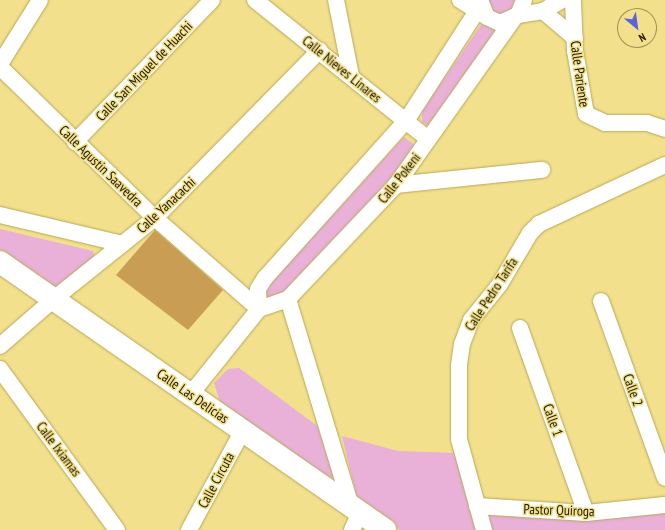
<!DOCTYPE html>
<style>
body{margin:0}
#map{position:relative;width:665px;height:530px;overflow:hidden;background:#f2e08d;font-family:"PT Sans Narrow",sans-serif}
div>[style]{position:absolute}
.green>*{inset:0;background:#e9b0d8}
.building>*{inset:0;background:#ca9d55}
.roads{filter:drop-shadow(0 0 1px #b9a856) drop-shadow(0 0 1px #b9a856)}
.street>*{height:16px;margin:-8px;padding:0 8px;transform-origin:8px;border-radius:8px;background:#fff}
.secondary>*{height:22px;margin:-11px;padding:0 11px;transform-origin:11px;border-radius:11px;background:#fff}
span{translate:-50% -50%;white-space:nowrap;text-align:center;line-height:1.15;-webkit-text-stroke:3px #f2e08d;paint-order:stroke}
.street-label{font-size:14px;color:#201a02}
.north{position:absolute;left:617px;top:8px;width:40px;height:40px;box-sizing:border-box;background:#f2e08d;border:1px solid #9e9155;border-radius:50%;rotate:151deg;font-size:11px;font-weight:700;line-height:16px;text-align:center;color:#201a02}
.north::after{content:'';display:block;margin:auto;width:14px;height:18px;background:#5f63db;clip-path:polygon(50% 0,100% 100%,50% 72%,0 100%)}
</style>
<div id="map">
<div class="green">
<i style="clip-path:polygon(487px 0,515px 0,515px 4px,508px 15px,494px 14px)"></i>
<i style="clip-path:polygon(483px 22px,499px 32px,431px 121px,427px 125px,422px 122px,422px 111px)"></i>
<i style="clip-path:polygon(404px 137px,415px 145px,389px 183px,276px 301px,264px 297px,264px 290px)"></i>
<i style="clip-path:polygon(0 229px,93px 251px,95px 259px,60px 287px,52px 286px,0 251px)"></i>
<i style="clip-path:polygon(239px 368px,320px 428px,334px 477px,328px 478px,220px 402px,214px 383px,228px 369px)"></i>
<i style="clip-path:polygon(342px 436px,398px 451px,456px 453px,479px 530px,400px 530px,357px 499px)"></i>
<i style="clip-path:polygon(495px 498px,592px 512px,665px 506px,665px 530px,492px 530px,486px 510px)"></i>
</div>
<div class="building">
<i style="clip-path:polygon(155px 230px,223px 290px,188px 330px,116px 275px)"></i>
</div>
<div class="roads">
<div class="street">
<i style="left:255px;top:0;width:222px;rotate:38.8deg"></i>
<i style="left:336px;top:0;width:77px;rotate:78.8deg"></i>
<i style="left:460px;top:0;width:32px;rotate:32deg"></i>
<i style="left:480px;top:0;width:18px;rotate:68deg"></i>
<i style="left:487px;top:17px;width:14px;rotate:25deg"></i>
<i style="left:500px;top:23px;width:20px;rotate:-24deg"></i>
<i style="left:518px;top:15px;width:16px;rotate:-68deg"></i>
<i style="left:573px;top:0;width:51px;rotate:87.8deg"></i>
<i style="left:575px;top:51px;width:64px;rotate:80.1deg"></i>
<i style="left:586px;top:114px;width:21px;rotate:25deg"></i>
<i style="left:605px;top:123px;width:42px"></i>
<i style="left:647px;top:123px;width:19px;rotate:18deg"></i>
<i style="left:543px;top:11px;width:42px;rotate:40.2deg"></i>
<i style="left:518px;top:15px;width:25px;rotate:-9deg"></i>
<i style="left:543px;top:11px;width:22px;rotate:-30deg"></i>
<i style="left:0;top:64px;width:75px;rotate:-58deg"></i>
<i style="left:0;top:67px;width:216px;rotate:44.3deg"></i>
<i style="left:155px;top:218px;width:138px;rotate:41.2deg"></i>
<i style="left:75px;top:142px;width:197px;rotate:-46deg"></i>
<i style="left:396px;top:185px;width:147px;rotate:-5.9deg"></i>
<i style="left:0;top:215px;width:126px;rotate:13.3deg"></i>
<i style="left:288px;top:299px;width:213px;rotate:73.1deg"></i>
<i style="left:601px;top:301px;width:188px;rotate:70.1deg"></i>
<i style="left:259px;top:309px;width:20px;rotate:-93deg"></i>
<i style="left:258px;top:289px;width:13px;rotate:-58deg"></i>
<i style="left:265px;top:278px;width:211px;rotate:-48.1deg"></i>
<i style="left:406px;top:121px;width:137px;rotate:-57.2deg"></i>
<i style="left:520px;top:328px;width:196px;rotate:70.4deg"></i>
<i style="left:0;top:346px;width:73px;rotate:-41.1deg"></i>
<i style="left:55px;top:298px;width:128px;rotate:-38.7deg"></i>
<i style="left:155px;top:218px;width:235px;rotate:-45.5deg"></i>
<i style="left:0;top:369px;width:199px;rotate:54deg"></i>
<i style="left:190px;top:395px;width:110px;rotate:-51.3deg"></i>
<i style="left:259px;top:309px;width:31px;rotate:-19deg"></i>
<i style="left:288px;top:299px;width:157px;rotate:-46.5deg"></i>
<i style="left:396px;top:185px;width:202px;rotate:-54.7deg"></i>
<i style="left:477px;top:506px;width:109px;rotate:3.7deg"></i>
<i style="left:586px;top:513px;width:79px;rotate:-5.8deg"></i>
<i style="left:189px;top:530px;width:114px;rotate:-61.6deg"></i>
<i style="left:352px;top:530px;width:21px;rotate:-65deg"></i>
<i style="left:484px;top:530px;width:94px;rotate:-105.4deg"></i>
<i style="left:459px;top:439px;width:74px;rotate:-90deg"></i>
<i style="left:459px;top:365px;width:21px;rotate:-82deg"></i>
<i style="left:462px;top:344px;width:26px;rotate:-69deg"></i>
<i style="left:471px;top:320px;width:46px;rotate:-51.1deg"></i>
<i style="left:500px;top:284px;width:59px;rotate:-59.5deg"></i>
<i style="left:530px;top:233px;width:13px;rotate:-45deg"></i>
<i style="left:539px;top:224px;width:139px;rotate:-25.1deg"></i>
</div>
<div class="secondary">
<i style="left:0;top:262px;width:469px;rotate:34.8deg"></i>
</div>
</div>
<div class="street-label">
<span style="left:342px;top:69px;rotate:39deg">Calle Nieves Linares</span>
<span style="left:144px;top:71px;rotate:-46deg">Calle San Miguel de Huachi</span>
<span style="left:580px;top:74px;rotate:82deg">Calle Pariente</span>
<span style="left:101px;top:166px;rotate:44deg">Calle Agustin Saavedra</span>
<span style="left:399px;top:178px;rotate:-52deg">Calle Pokeni</span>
<span style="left:166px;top:205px;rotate:-43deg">Calle Yanacachi</span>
<span style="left:491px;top:294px;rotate:-57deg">Calle Pedro Tarifa</span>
<span style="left:633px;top:390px;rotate:70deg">Calle 2</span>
<span style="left:193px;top:396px;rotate:35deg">Calle Las Delicias</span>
<span style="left:553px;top:420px;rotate:70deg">Calle 1</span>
<span style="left:59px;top:449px;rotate:53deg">Calle Ixiamas</span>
<span style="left:216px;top:480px;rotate:-62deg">Calle Circuta</span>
<span style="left:559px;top:510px;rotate:2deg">Pastor Quiroga</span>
</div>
<div class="north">N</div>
</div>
